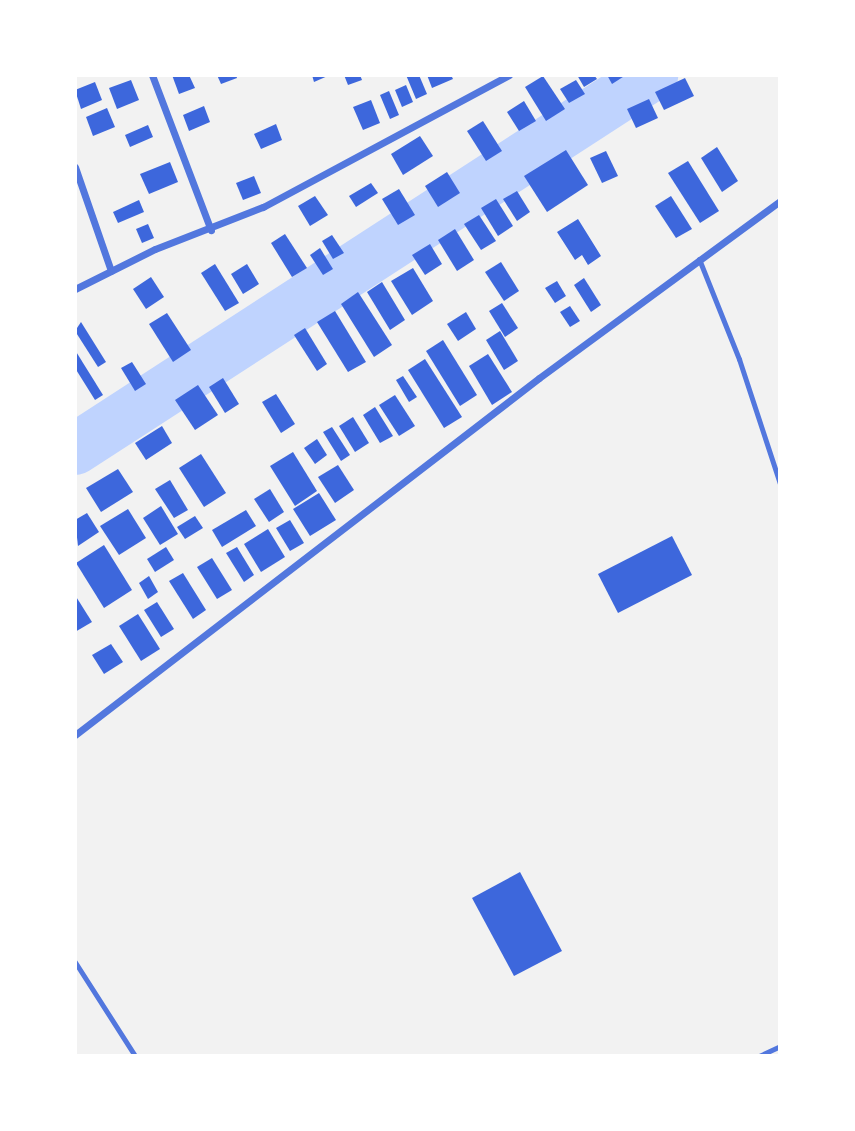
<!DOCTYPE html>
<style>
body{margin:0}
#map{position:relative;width:855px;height:1131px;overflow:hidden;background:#f2f2f2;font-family:"Source Serif 4",serif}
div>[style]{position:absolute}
.river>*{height:52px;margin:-26px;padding:0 26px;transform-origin:26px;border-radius:26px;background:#bfd3fe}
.building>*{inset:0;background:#3d67dc}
.service>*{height:5px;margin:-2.5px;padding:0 2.5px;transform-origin:2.5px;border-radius:2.5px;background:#5277de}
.minor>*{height:7px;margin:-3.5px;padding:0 3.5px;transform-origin:3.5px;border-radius:3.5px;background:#5277de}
span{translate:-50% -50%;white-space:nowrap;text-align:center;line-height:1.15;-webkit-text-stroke:7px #fff;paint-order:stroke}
.frame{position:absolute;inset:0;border:77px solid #fff;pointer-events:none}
</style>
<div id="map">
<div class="river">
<i style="left:75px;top:449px;width:688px;rotate:-32.95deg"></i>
</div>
<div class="building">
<i style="clip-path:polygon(172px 75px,189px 75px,195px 88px,179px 94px)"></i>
<i style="clip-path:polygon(217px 75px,236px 75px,237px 78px,221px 84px)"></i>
<i style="clip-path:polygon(312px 75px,330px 75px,314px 82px)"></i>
<i style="clip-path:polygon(344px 75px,360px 75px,362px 80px,348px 85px)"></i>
<i style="clip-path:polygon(406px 75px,419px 75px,427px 94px,416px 99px)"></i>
<i style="clip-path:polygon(427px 75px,451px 75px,453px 79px,432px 88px)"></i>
<i style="clip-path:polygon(577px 75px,594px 75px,597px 79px,584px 87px)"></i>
<i style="clip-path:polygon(607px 75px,626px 75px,612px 84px)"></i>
<i style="clip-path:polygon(543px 76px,565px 109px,546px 121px,525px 87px)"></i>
<i style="clip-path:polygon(685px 78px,694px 96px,664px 110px,655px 92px)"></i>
<i style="clip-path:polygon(131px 80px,139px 100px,117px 109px,109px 88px)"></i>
<i style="clip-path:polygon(576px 80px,585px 94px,569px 103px,560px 89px)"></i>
<i style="clip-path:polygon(95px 82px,102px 100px,81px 109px,75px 90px)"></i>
<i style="clip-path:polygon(406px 85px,413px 102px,402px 107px,395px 90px)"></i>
<i style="clip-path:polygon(389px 91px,399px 115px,390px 119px,380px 95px)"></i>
<i style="clip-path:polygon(649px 99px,658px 118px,636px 128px,627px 109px)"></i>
<i style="clip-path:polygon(371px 100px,380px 123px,363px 130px,353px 107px)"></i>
<i style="clip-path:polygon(524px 101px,536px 121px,519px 131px,507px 112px)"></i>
<i style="clip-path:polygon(204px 106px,210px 122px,189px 131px,183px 115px)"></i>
<i style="clip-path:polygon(107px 108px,115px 127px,93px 136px,86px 117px)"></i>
<i style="clip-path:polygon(483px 121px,502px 151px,486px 161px,467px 131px)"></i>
<i style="clip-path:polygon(276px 124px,282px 140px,261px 149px,254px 134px)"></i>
<i style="clip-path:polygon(148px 125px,153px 137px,130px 147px,125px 135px)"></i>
<i style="clip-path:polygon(420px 136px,433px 156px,403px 175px,391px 154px)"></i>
<i style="clip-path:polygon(717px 147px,738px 181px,722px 192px,701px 158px)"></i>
<i style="clip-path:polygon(566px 150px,588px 185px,547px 212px,524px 176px)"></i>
<i style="clip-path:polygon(606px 151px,618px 176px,602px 183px,590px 158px)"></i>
<i style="clip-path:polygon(688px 161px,719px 211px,700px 223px,668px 173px)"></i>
<i style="clip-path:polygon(170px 162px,178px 182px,149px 194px,140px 174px)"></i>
<i style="clip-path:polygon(447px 172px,460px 193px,438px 207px,425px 186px)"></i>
<i style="clip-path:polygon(254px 176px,261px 193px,243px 200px,236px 183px)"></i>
<i style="clip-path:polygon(371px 183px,378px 193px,356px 207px,349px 196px)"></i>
<i style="clip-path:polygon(399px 189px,415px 215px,398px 225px,382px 199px)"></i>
<i style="clip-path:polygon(517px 191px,530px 212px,517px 221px,503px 199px)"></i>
<i style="clip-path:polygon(315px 196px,328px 215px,310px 226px,298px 206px)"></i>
<i style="clip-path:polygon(671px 196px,692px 229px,676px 238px,655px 206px)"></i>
<i style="clip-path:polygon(496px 199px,513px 226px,498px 236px,481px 208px)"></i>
<i style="clip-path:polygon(139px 200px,144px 212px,118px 223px,113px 212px)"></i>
<i style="clip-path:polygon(479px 215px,496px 241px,481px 250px,464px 224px)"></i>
<i style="clip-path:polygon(578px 219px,601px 256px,588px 265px,582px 255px,575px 260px,557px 232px)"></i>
<i style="clip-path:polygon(148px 224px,154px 238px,142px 243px,136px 229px)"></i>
<i style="clip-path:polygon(455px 229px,474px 260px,457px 271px,438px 240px)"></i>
<i style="clip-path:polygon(285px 234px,307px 268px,292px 277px,271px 243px)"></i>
<i style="clip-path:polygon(332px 235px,344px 253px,333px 259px,322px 241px)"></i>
<i style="clip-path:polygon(430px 244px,442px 264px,425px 275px,412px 255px)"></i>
<i style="clip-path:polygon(320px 248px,333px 269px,323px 275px,310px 255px)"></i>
<i style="clip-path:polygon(501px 262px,519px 291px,504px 301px,485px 272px)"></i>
<i style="clip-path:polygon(215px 264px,239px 303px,225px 311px,201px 273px)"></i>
<i style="clip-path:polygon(247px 264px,259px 284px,243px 294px,231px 274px)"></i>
<i style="clip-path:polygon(413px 268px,433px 301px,412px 315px,391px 281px)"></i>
<i style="clip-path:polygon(151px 277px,164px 297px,146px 309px,133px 289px)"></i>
<i style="clip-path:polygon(584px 278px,601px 305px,591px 312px,574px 285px)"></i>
<i style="clip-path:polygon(557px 281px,566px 296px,555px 303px,545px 288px)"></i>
<i style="clip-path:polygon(382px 282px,405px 320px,390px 330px,367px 292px)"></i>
<i style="clip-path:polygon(358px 292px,392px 345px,374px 357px,341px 304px)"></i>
<i style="clip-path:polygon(502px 303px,518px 328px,505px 337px,489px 311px)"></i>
<i style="clip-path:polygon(570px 306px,580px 321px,570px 327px,560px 312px)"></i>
<i style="clip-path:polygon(335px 311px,366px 362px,348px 372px,317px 322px)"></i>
<i style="clip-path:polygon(466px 312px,476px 329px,458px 341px,447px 324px)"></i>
<i style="clip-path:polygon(167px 313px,191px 350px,173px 362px,149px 324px)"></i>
<i style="clip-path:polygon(81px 322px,106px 362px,98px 367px,75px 331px)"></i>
<i style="clip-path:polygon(305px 328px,327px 364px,317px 371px,294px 335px)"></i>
<i style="clip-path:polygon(500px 331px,518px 361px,504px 370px,486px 340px)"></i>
<i style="clip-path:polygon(443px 340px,477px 395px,460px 406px,426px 351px)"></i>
<i style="clip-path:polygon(75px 350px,103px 395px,95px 400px,75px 368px)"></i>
<i style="clip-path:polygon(488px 354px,512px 392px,492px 405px,469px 366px)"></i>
<i style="clip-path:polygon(425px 359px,462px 417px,444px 428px,408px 370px)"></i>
<i style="clip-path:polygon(132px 362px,146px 384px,135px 391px,121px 368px)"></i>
<i style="clip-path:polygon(403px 376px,417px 397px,409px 402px,396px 380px)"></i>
<i style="clip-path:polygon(223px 378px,239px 404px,225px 413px,209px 387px)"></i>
<i style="clip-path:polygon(198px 385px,218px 415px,195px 430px,175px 400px)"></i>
<i style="clip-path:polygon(276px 394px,295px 424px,281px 433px,262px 402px)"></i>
<i style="clip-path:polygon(395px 395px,415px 426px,399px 436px,379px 405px)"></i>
<i style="clip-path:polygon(375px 407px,393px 436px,380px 443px,363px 415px)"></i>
<i style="clip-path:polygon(353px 417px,369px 443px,355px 452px,339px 426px)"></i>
<i style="clip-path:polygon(162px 426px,172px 443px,146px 460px,135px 443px)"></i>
<i style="clip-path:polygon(332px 427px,350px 455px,341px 461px,323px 432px)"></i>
<i style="clip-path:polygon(317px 439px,327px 455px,315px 464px,304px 448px)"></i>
<i style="clip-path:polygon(293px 452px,317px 491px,295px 506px,270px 466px)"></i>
<i style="clip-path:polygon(201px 454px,226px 493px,204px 507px,179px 468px)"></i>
<i style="clip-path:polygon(338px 465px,354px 490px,335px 503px,318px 477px)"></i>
<i style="clip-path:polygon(118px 469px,133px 492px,101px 512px,86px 488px)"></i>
<i style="clip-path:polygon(170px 480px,188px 510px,174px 518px,155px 489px)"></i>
<i style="clip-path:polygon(270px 489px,284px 512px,269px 522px,254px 499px)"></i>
<i style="clip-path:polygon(319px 493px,336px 520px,310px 536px,293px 509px)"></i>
<i style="clip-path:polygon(161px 506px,178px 534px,160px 545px,143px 518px)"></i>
<i style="clip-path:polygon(128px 509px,146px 538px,119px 555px,100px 526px)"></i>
<i style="clip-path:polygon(246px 510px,256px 526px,222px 547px,212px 530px)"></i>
<i style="clip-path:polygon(87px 513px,99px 532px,78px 546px,75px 520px)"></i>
<i style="clip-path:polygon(195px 516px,203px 528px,185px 539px,177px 527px)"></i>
<i style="clip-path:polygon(290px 520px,304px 543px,290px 551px,276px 528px)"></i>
<i style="clip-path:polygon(268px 529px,285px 557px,261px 572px,244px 544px)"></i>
<i style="clip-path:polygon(672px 536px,692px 575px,618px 613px,598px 574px)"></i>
<i style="clip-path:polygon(104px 545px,132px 590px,104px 608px,76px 563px)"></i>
<i style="clip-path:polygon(166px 547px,174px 560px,155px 572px,147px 559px)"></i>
<i style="clip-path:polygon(237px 547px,254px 575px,244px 582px,226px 553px)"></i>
<i style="clip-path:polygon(212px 558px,232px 590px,217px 599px,197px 567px)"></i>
<i style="clip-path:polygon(183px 573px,206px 610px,193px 619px,169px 581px)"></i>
<i style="clip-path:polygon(149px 576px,158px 592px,148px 599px,139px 583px)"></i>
<i style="clip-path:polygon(75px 595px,92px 622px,75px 632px)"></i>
<i style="clip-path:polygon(157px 602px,174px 629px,161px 637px,144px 610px)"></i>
<i style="clip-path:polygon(138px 614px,160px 649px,141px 661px,119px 626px)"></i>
<i style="clip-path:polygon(111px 644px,123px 662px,104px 674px,92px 655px)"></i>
<i style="clip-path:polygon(520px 872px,562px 951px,514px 976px,472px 898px)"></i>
</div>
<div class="service">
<i style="left:699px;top:259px;width:108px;rotate:68.2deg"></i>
<i style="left:739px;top:359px;width:132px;rotate:71.8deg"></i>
<i style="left:75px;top:962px;width:112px;rotate:57.4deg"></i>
<i style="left:759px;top:1056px;width:23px;rotate:-25deg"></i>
</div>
<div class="minor">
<i style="left:152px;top:75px;width:166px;rotate:69.2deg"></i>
<i style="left:75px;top:167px;width:110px;rotate:70.9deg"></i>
<i style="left:75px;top:289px;width:89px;rotate:-26.6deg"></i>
<i style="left:155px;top:249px;width:116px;rotate:-21.3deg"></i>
<i style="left:263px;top:207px;width:279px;rotate:-28.2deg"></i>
<i style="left:75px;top:735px;width:585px;rotate:-37.57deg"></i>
<i style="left:539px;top:378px;width:299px;rotate:-36.3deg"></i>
</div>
<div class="frame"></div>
</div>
